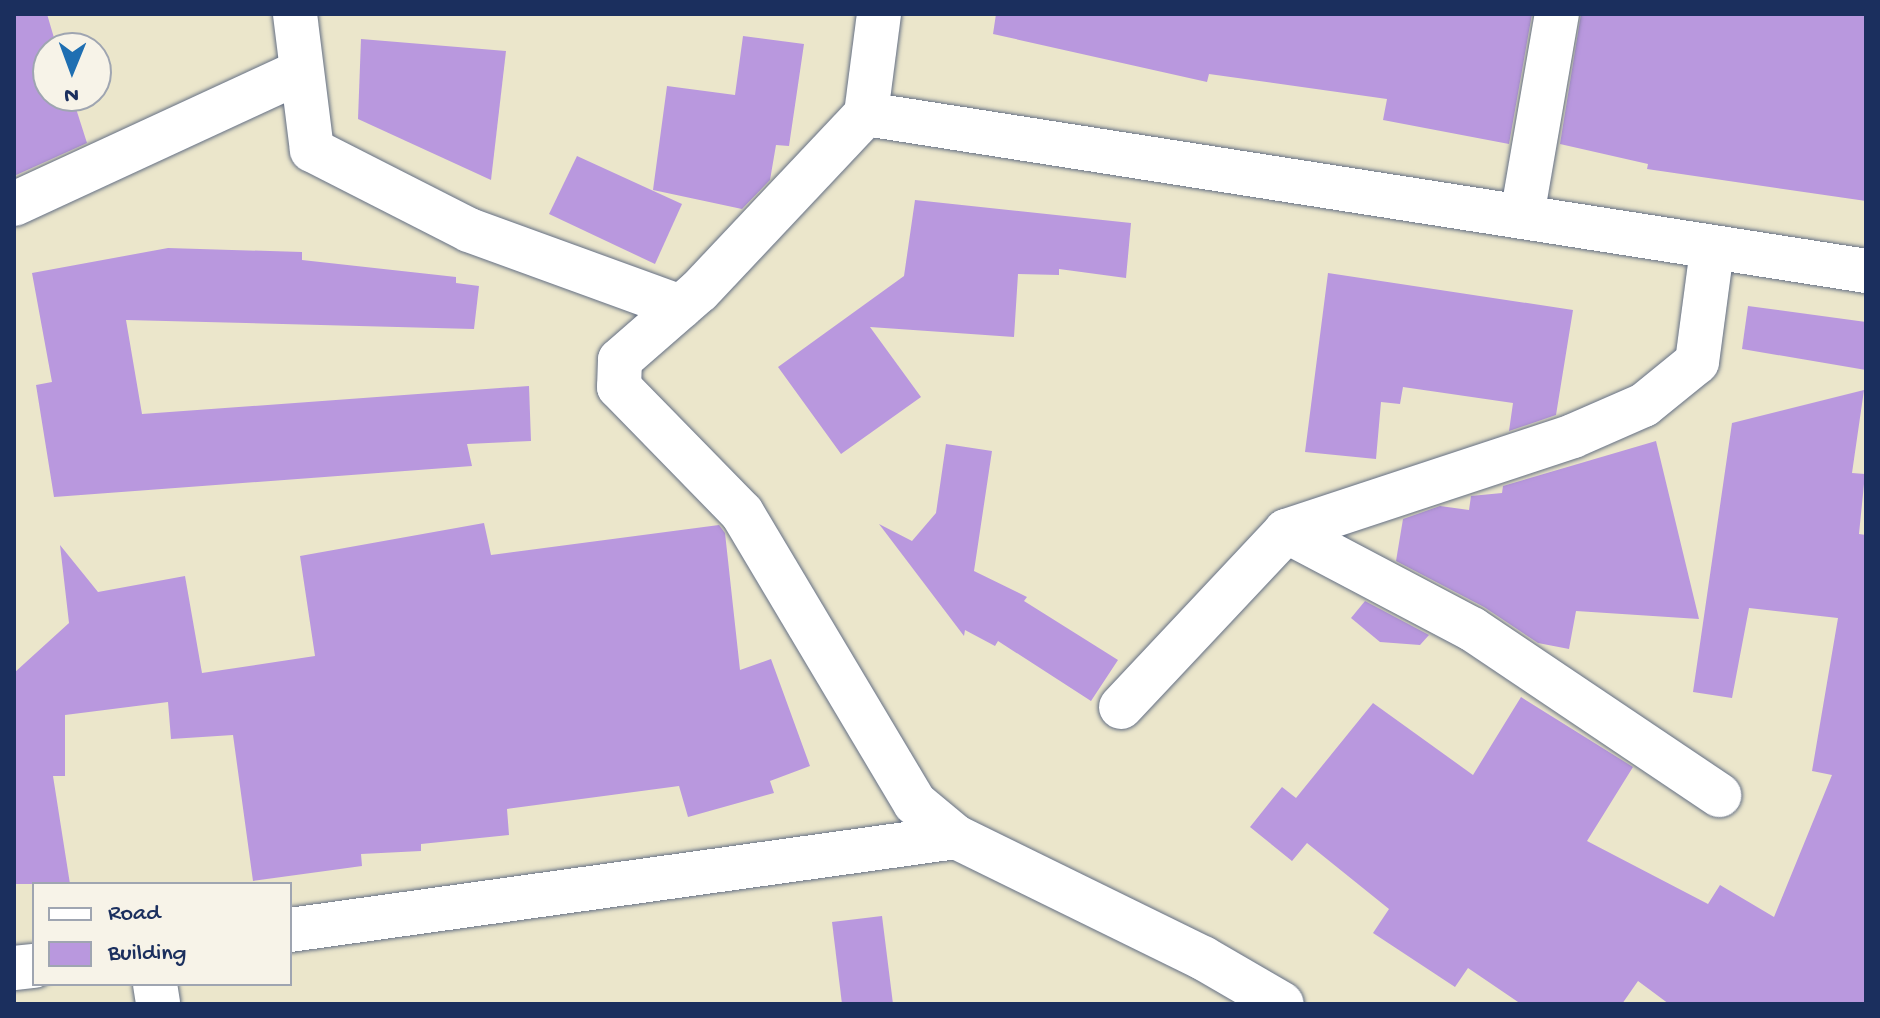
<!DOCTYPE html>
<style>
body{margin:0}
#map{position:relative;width:1880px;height:1018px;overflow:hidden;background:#ebe6cb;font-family:"Gochi Hand",sans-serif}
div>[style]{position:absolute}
.building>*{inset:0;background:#b998de}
.roads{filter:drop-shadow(0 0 2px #646f84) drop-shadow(0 0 2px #646f84)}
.minor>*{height:44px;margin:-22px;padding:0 22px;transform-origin:22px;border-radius:22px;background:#fff}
span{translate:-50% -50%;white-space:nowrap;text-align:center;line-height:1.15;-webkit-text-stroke:7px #f7f3e8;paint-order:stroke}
.frame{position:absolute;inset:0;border:16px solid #1b2f5e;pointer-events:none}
.legend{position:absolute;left:32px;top:882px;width:260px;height:104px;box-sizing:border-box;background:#f7f3e8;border:2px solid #9fa5b1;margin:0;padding:10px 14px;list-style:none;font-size:24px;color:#1b2f5e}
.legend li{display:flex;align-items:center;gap:16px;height:40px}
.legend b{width:40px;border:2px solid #9fa5b1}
.north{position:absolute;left:32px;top:32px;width:80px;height:80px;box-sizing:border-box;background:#f7f3e8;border:2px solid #9fa5b1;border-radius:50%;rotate:181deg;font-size:22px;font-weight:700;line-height:32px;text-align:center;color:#1b2f5e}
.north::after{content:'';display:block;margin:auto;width:28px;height:36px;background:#1f6fb2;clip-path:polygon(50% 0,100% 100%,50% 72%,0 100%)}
</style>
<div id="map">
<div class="building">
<i style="clip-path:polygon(14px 14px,47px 14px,57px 48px,48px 48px,48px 96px,72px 96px,87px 143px,14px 176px)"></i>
<i style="clip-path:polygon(996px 14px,1532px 14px,1509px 144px,1383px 120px,1387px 99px,1209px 74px,1207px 82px,993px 34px)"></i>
<i style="clip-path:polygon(1581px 14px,1866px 14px,1866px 201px,1647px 169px,1648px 164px,1560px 144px)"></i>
<i style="clip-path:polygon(743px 36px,804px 44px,789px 146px,776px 145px,770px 180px,742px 209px,653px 190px,667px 86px,735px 95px)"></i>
<i style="clip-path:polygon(361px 39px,506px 51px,491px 180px,358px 119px)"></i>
<i style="clip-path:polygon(577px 156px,682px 204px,655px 264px,549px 214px)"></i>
<i style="clip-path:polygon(915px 200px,1131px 223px,1126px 278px,1059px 269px,1059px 275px,1018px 274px,1014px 337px,870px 327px,921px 397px,841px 454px,778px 367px,904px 276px)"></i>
<i style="clip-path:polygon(168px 248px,302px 252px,302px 260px,456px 277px,456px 283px,479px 286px,474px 329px,126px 320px,142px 414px,529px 386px,531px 441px,467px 444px,472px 466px,54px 497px,36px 385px,52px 382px,32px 273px)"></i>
<i style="clip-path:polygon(1328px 273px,1573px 310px,1556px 415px,1509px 431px,1513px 403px,1403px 387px,1400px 404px,1381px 402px,1376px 459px,1305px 452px)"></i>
<i style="clip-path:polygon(1748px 306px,1866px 322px,1866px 370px,1742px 349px)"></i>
<i style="clip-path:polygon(1864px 390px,1852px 473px,1865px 474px,1859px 534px,1866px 535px,1866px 1004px,1669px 1004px,1638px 981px,1622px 1004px,1521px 1004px,1468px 968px,1455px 987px,1373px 933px,1389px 909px,1307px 843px,1292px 861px,1250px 827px,1282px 787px,1296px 798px,1373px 703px,1473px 775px,1521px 697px,1633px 767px,1587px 841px,1708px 904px,1720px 885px,1774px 917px,1832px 775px,1812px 771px,1838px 618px,1749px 608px,1732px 698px,1693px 692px,1732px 423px)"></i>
<i style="clip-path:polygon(1656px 441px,1699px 619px,1576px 611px,1569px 649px,1538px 643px,1484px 607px,1396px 561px,1403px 519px,1440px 506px,1469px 510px,1471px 496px,1502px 493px,1503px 486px)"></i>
<i style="clip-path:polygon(946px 444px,992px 451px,974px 571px,1027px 597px,1024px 601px,1118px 660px,1091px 701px,998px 641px,995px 646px,965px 630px,964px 636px,879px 524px,912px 541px,936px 513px)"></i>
<i style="clip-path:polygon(484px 523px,491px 555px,719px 525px,725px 533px,740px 670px,771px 659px,810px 766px,770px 781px,774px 793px,688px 817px,679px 786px,507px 809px,509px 835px,421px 844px,421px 851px,361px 854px,362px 866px,253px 881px,233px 735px,171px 739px,168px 702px,65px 715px,65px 776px,53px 776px,70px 884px,14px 884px,14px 673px,69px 623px,60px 545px,98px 592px,185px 576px,202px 673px,315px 656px,300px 556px)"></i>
<i style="clip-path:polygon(1365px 601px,1429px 635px,1420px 645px,1380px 642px,1351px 618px)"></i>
<i style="clip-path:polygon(882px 916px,893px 1004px,842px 1004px,832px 922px)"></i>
</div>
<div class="roads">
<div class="minor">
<i style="left:295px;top:14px;width:137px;rotate:82.9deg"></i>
<i style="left:312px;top:150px;width:176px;rotate:27deg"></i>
<i style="left:469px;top:230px;width:225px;rotate:20deg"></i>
<i style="left:879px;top:14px;width:101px;rotate:97.4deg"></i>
<i style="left:866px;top:114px;width:243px;rotate:133.3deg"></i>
<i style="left:699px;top:291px;width:105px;rotate:138.9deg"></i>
<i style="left:620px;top:360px;width:27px;rotate:92deg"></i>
<i style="left:619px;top:387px;width:176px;rotate:45.7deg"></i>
<i style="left:742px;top:513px;width:338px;rotate:59.2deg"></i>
<i style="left:915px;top:803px;width:53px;rotate:39.7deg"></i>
<i style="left:956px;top:837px;width:275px;rotate:26.1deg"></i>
<i style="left:1203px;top:958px;width:91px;rotate:30.2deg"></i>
<i style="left:866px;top:114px;width:1012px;rotate:8.92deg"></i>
<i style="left:14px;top:204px;width:315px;rotate:-24.8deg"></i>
<i style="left:1522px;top:216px;width:205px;rotate:-80.2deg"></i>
<i style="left:1286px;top:531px;width:210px;rotate:27.8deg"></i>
<i style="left:1472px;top:629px;width:298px;rotate:33.9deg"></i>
<i style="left:1121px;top:707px;width:241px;rotate:-46.8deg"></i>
<i style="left:1286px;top:531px;width:302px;rotate:-18.3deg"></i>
<i style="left:1573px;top:436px;width:77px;rotate:-23.6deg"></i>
<i style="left:1644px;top:405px;width:68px;rotate:-39.1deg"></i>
<i style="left:1697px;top:362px;width:113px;rotate:-82.4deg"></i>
<i style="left:290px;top:930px;width:672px;rotate:-7.95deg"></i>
<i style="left:14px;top:968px;width:20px;rotate:-6deg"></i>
<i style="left:155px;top:984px;width:20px;rotate:81deg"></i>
</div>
</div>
<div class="frame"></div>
<ul class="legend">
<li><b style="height:10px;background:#fff"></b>Road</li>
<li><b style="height:22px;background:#b998de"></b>Building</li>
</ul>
<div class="north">N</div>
</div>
